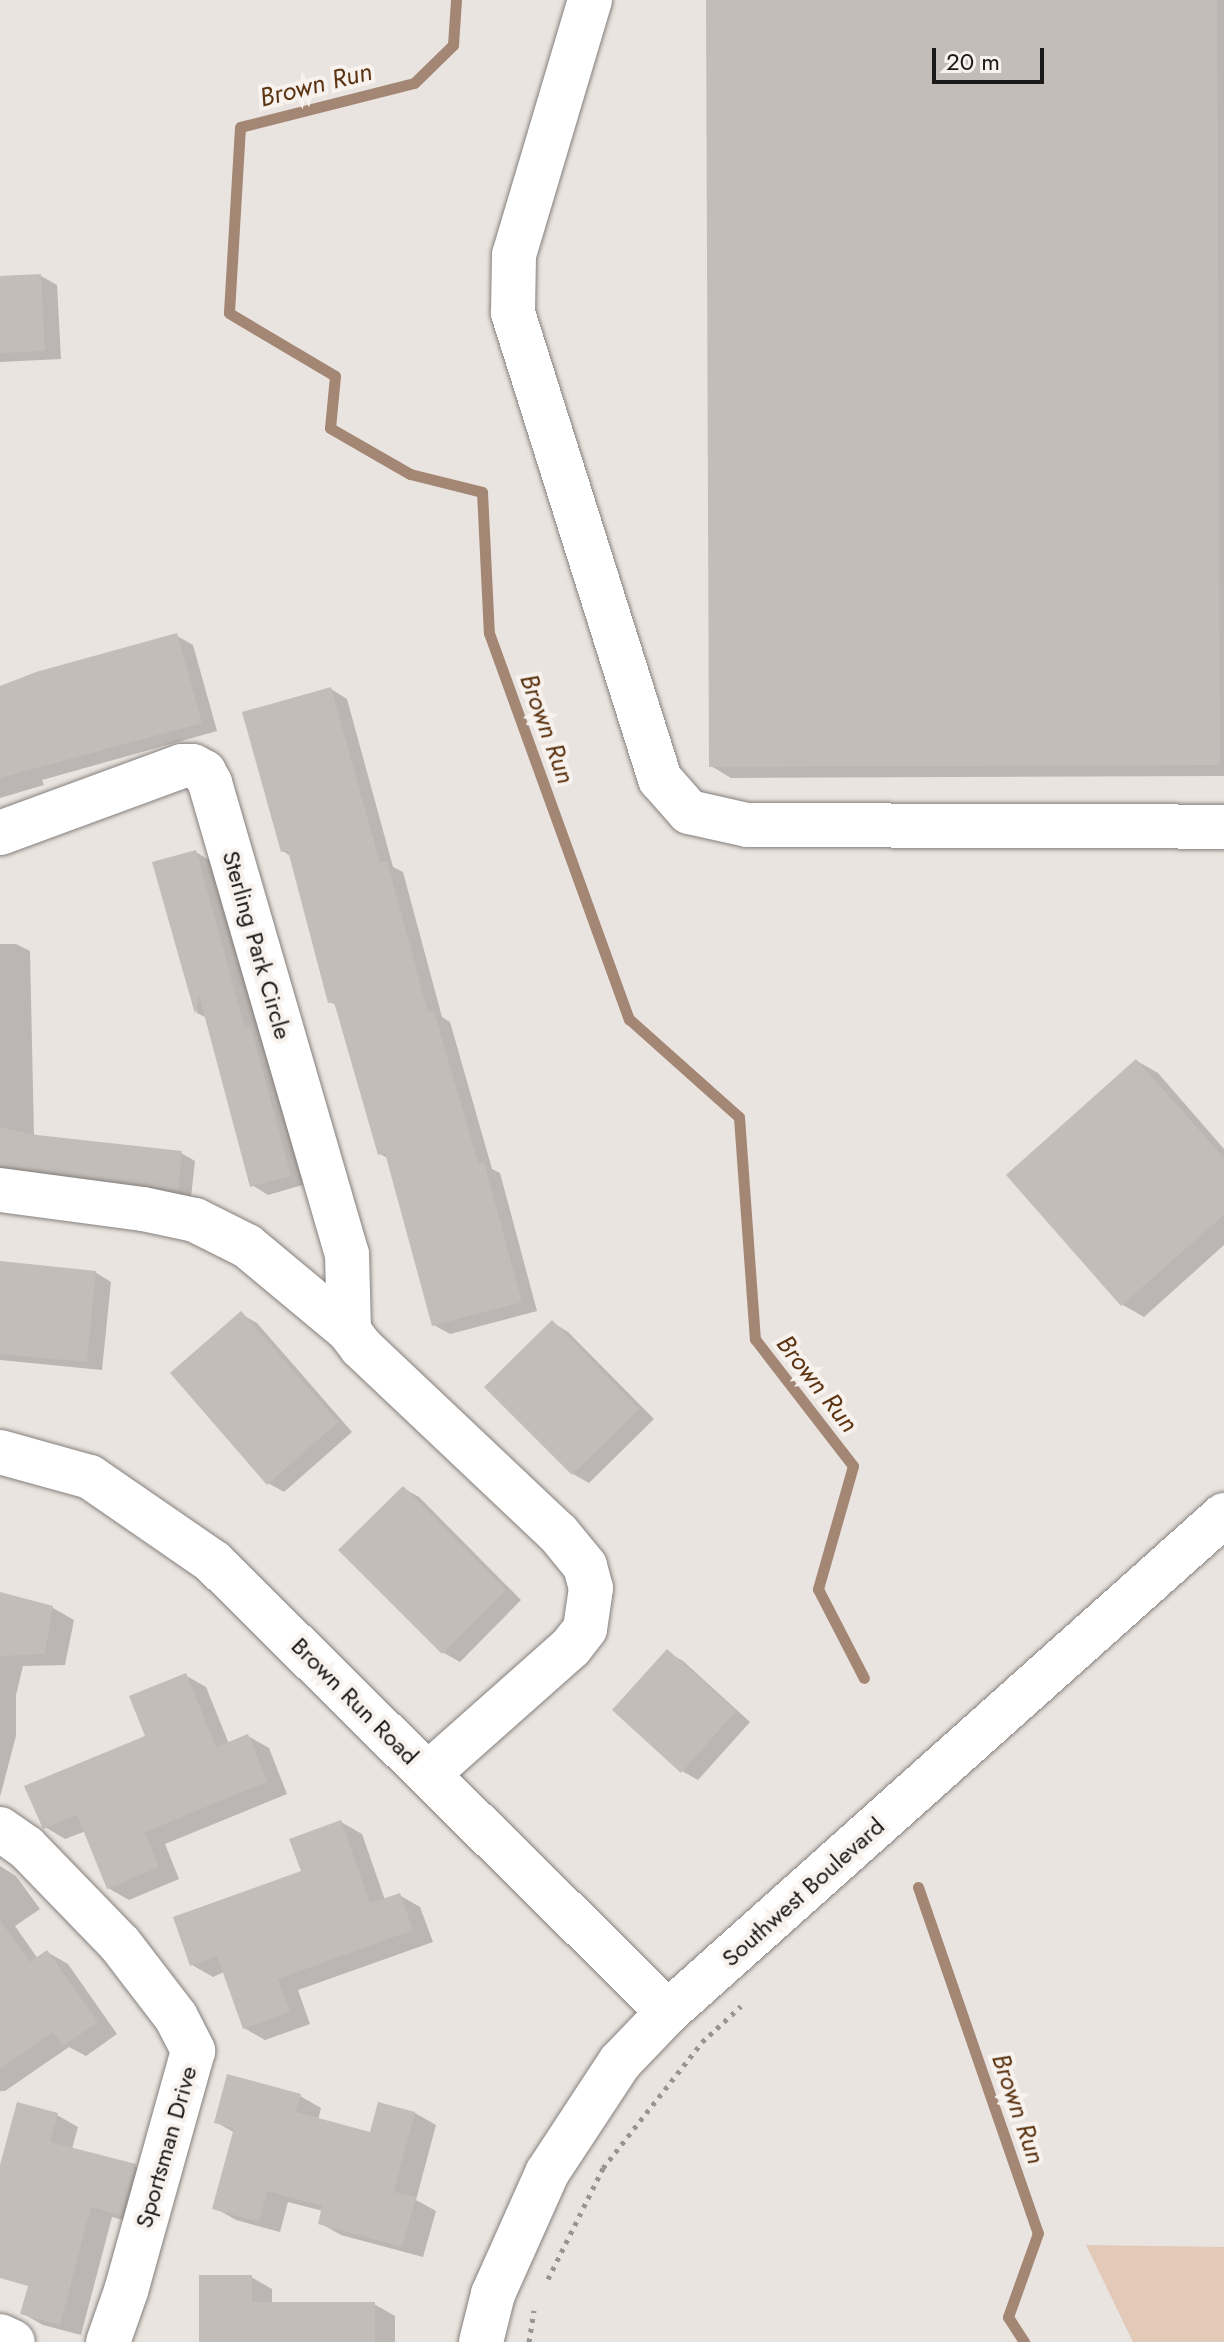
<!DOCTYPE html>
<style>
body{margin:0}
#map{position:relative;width:1224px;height:2342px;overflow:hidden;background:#eae4e0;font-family:Jost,sans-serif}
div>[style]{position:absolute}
.green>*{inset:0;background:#e2c9b8}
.shadow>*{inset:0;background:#0003}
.stream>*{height:11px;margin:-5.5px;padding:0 5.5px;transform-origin:5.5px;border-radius:5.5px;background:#a38774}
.building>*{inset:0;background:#c2bdb9}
.path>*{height:5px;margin-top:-2.5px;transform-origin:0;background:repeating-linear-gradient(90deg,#989491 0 4px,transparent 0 10px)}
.roads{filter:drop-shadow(0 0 2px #85807d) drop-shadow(0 0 2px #85807d)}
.minor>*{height:44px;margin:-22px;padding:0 22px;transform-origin:22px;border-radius:22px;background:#fff}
span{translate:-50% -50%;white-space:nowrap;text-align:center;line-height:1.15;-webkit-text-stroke:8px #f7f2ee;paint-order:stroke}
.street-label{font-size:24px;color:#1b1918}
.water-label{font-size:26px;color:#5c3412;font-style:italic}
.scale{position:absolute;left:932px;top:48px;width:112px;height:36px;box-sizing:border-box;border:4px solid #1b1918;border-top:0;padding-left:10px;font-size:24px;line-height:28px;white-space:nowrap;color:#1b1918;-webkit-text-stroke:6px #f7f2ee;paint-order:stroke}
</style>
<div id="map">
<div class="green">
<i style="clip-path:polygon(1086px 2245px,1224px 2247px,1224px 2342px,1133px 2342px)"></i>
</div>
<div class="shadow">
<i style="clip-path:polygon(708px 0,1224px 0,1224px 776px,731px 778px,711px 766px)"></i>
<i style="clip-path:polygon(41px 276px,57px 285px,61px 359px,0 362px,0 278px)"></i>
<i style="clip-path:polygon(177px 636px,193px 645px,217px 731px,42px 780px,44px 785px,0 798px,0 686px)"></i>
<i style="clip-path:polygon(331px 689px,347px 699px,393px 867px,403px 872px,442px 1017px,450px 1022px,492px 1169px,500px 1173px,537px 1311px,450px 1334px,434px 1325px,389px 1159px,380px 1154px,338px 1006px,330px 1002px,290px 856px,283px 851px)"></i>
<i style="clip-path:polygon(196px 852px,212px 862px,260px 1034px,267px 1038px,306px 1184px,268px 1195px,252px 1185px,207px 1018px,197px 1013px,155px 864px)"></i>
<i style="clip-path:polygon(0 944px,16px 944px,30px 951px,34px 1136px,181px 1153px,195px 1161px,191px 1197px,0 1175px)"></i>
<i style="clip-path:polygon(1137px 1061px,1158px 1073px,1224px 1149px,1224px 1245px,1144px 1317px,1123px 1305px,1009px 1176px)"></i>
<i style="clip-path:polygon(0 1263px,95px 1272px,111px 1282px,102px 1370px,0 1360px)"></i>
<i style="clip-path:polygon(241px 1314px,257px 1323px,352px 1432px,284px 1492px,268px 1483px)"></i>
<i style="clip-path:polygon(552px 1322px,568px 1332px,654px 1419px,589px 1483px,573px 1474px)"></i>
<i style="clip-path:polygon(403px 1488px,419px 1497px,521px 1600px,460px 1662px,444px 1653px,341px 1550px)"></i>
<i style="clip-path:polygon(0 1594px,53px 1608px,74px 1620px,65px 1665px,23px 1666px,16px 1695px,16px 1736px,0 1797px)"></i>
<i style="clip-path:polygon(667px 1652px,683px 1661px,750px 1722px,698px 1780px,682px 1771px)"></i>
<i style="clip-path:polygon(185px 1675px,206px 1687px,229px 1744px,248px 1736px,269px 1748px,287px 1794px,165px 1844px,179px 1879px,129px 1900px,108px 1888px,86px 1831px,65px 1839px,45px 1827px,148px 1737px)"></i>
<i style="clip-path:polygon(341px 1822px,362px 1834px,385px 1900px,399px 1895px,420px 1907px,433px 1942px,298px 1990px,310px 2024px,265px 2040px,244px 2028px,224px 1972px,213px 1977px,192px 1965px,304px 1872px)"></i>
<i style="clip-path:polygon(0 1866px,16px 1876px,40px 1909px,15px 1926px,38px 1959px,47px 1952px,68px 1964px,117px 2034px,86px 2056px,69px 2047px,5px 2091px,0 2091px)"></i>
<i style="clip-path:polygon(300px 2096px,321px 2108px,318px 2120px,371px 2135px,380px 2104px,415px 2113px,436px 2125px,416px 2200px,436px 2211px,423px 2257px,341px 2235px,320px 2223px,323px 2211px,288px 2202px,280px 2232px,236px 2220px,215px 2208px,235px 2133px,216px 2122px)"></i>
<i style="clip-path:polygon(57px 2115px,78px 2127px,72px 2149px,135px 2166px,156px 2178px,142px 2225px,112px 2217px,81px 2335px,43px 2325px,22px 2313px,32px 2276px,0 2229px,0 2173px)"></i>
<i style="clip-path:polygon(251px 2277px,272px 2289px,272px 2304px,374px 2304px,395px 2316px,395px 2342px,201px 2342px)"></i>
</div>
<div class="stream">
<i style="left:456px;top:0;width:45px;rotate:93.8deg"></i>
<i style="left:453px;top:45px;width:54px;rotate:135.7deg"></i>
<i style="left:414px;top:83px;width:179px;rotate:165.8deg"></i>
<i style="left:240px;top:127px;width:186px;rotate:93.4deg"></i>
<i style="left:229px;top:313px;width:123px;rotate:30.7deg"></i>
<i style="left:335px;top:376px;width:52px;rotate:95.5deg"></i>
<i style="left:330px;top:428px;width:92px;rotate:29.9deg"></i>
<i style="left:410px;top:474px;width:74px;rotate:14deg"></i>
<i style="left:482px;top:492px;width:141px;rotate:87.2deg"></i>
<i style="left:489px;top:633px;width:411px;rotate:70.1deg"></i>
<i style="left:629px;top:1019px;width:147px;rotate:41.7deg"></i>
<i style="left:739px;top:1117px;width:223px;rotate:85.9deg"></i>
<i style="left:755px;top:1339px;width:160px;rotate:52.3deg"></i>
<i style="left:853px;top:1466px;width:128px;rotate:105.9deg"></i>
<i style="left:818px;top:1589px;width:100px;rotate:62.7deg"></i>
<i style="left:918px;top:1887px;width:366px;rotate:70.9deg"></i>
<i style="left:1038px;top:2233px;width:89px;rotate:109.7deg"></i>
<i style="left:1008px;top:2317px;width:30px;rotate:57deg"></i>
</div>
<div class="building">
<i style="clip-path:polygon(706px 0,1217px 0,1220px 765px,709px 767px)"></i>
<i style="clip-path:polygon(41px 274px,45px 351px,0 353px,0 276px)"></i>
<i style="clip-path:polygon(177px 633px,202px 723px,0 778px,0 686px,36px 672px)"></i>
<i style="clip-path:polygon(331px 687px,380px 863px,387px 861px,428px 1012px,434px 1011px,478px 1163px,484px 1162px,522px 1302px,432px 1326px,385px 1153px,378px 1155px,334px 1002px,328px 1003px,288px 851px,281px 852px,242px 712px)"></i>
<i style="clip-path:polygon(196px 850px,245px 1028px,251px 1027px,291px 1176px,250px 1187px,199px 995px,195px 1014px,152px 862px)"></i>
<i style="clip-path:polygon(1136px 1059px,1224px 1158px,1224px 1215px,1121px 1306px,1006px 1175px)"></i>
<i style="clip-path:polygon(0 1127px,37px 1135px,182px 1151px,178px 1191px,0 1166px)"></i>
<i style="clip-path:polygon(0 1261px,96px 1271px,87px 1362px,0 1354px)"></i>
<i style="clip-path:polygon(241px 1311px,338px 1422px,267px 1485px,170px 1373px)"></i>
<i style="clip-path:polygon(552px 1320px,639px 1409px,572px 1475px,484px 1387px)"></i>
<i style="clip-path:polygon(403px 1486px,506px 1590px,442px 1654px,338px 1550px)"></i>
<i style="clip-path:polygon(0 1592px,53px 1606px,45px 1654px,0 1656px)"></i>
<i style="clip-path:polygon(667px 1649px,736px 1711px,681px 1773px,612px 1710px)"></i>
<i style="clip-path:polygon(186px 1673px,216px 1747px,248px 1734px,267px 1782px,145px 1832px,159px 1867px,107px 1889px,77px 1815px,43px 1829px,24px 1786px,145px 1736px,129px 1696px)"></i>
<i style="clip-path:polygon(341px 1820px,370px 1903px,400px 1893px,413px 1930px,278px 1979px,290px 2012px,243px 2029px,217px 1956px,190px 1966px,173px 1917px,301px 1871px,289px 1839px)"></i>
<i style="clip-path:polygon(0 1920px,30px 1962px,47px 1950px,98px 2022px,63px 2046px,53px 2032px,0 2069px)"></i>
<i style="clip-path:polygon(227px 2074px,301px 2094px,296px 2112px,370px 2132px,378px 2102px,415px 2112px,394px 2192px,416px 2197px,402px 2247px,318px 2224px,322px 2206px,267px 2191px,259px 2222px,212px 2209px,234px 2128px,214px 2123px)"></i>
<i style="clip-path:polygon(17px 2102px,58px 2113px,50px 2142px,136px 2164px,121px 2215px,91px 2207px,60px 2325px,20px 2314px,28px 2286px,0 2278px,0 2165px)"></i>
<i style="clip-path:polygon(199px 2275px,252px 2275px,252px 2302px,375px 2302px,375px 2342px,199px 2342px)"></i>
</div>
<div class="path">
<i style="left:548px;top:2279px;width:124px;rotate:-63.6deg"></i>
<i style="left:603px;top:2168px;width:160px;rotate:-51.8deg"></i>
<i style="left:702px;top:2042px;width:53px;rotate:-42.7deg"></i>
<i style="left:529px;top:2342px;width:32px;rotate:-81deg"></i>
</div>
<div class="roads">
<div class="minor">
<i style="left:590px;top:0;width:266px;rotate:106.6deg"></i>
<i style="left:514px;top:255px;width:58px;rotate:91deg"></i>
<i style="left:513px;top:313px;width:489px;rotate:72.5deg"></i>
<i style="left:660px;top:779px;width:44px;rotate:48.7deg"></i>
<i style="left:689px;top:812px;width:59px;rotate:12.6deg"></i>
<i style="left:747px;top:825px;width:477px;rotate:0.2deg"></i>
<i style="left:0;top:833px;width:194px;rotate:-20.2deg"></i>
<i style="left:182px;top:766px;width:11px"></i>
<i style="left:193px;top:766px;width:13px;rotate:29deg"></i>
<i style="left:204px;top:772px;width:13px;rotate:61deg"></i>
<i style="left:210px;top:783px;width:491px;rotate:73.8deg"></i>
<i style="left:347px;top:1254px;width:77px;rotate:88.5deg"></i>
<i style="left:349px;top:1331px;width:20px;rotate:53deg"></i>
<i style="left:361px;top:1347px;width:271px;rotate:43.4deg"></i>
<i style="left:558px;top:1533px;width:43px;rotate:50.7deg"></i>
<i style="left:585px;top:1566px;width:23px;rotate:75deg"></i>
<i style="left:591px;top:1588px;width:41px;rotate:98.3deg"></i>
<i style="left:585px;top:1629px;width:23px;rotate:128deg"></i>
<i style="left:571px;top:1647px;width:191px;rotate:138.4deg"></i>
<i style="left:0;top:1190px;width:144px;rotate:7.6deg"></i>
<i style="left:143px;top:1209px;width:53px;rotate:11.9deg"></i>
<i style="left:195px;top:1220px;width:58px;rotate:26.6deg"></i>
<i style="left:247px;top:1246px;width:133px;rotate:39.8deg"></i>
<i style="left:0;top:1452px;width:93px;rotate:15.5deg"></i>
<i style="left:90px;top:1477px;width:150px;rotate:34.6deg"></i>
<i style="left:213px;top:1562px;width:640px;rotate:44.68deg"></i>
<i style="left:0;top:1829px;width:32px;rotate:35deg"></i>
<i style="left:26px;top:1847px;width:135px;rotate:45.9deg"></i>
<i style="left:120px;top:1944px;width:92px;rotate:52.5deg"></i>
<i style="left:176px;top:2017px;width:38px;rotate:63deg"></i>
<i style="left:193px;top:2051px;width:249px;rotate:105.6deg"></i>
<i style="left:126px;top:2291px;width:54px;rotate:109.4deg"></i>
<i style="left:0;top:2336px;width:14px;rotate:25deg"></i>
<i style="left:481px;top:2342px;width:49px;rotate:-76deg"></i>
<i style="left:493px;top:2294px;width:133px;rotate:-65.9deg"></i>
<i style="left:547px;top:2173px;width:133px;rotate:-56.7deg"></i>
<i style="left:620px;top:2062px;width:69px;rotate:-46.2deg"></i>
<i style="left:668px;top:2012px;width:746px;rotate:-41.79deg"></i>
</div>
</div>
<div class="street-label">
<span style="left:257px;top:945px;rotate:74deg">Sterling Park Circle</span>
<span style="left:355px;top:1701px;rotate:45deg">Brown Run Road</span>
<span style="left:803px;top:1892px;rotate:-42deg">Southwest Boulevard</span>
<span style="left:166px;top:2147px;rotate:-74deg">Sportsman Drive</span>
</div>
<div class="water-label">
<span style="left:316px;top:85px;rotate:-14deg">Brown Run</span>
<span style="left:547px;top:729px;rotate:70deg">Brown Run</span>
<span style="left:817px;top:1384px;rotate:52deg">Brown Run</span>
<span style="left:1018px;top:2109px;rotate:71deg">Brown Run</span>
</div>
<div class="scale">20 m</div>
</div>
